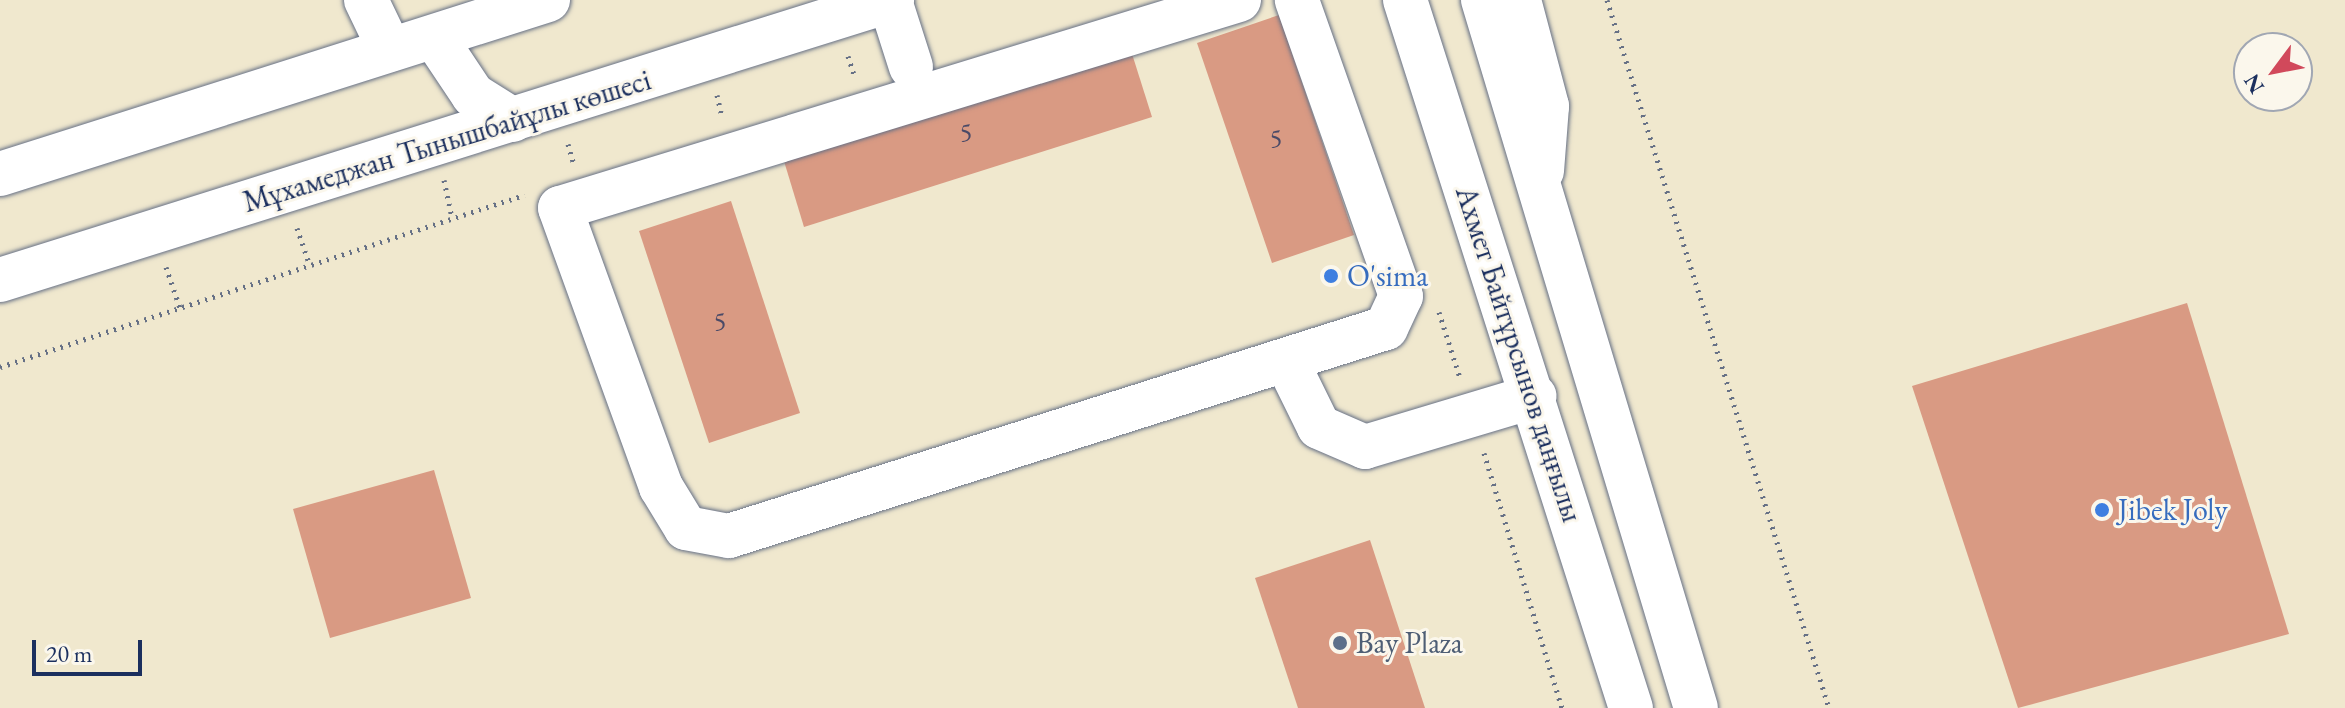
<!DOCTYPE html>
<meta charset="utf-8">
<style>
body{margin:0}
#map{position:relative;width:2345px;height:708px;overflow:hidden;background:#f0e8ce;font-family:"EB Garamond",serif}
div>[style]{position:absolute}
.building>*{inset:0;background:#d99a83}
.path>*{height:5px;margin-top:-2.5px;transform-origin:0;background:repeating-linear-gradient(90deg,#667085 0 2px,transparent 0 8px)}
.roads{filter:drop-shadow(0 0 2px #667085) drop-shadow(0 0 2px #667085)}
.minor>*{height:44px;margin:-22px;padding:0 22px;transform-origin:22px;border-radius:22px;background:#fff}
.dots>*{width:22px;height:22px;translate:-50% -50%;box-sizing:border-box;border:4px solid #fbf7ec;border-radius:50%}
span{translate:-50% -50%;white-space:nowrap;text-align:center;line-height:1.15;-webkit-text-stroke:6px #fbf7ec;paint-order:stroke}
.number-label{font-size:26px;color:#4a4a67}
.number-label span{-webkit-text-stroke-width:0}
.street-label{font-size:30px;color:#1b2f5e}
.shop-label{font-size:30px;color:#366cbe}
.left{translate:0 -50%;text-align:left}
.service-label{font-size:30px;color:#4e5e75}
.north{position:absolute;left:2233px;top:32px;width:80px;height:80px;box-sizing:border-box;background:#fbf7ec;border:2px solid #a1a7b3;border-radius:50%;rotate:238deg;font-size:22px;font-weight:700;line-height:32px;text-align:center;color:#1b2f5e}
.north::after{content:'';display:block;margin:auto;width:28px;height:36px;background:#d1495b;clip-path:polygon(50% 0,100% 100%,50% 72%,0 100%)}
.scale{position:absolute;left:32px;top:640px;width:110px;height:36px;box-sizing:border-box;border:4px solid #1b2f5e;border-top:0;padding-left:10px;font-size:24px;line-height:28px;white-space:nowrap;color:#1b2f5e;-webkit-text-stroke:6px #fbf7ec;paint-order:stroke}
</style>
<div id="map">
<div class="building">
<i style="clip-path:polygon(1279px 15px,1354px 235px,1272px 263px,1197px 43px)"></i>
<i style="clip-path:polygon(1127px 38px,1152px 117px,804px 227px,780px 148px)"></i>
<i style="clip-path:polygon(731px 201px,800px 413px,709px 443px,639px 231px)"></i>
<i style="clip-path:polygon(2187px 303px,2289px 634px,2018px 708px,1912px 386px)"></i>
<i style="clip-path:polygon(434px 470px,471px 598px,330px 638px,293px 509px)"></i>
<i style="clip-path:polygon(1370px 540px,1425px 708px,1298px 708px,1255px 578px)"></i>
</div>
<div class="path">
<i style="left:1607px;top:0;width:742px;rotate:72.59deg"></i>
<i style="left:848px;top:56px;width:22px;rotate:72deg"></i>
<i style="left:717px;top:95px;width:22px;rotate:77deg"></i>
<i style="left:568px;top:144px;width:22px;rotate:74deg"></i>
<i style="left:444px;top:180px;width:39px;rotate:78deg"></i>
<i style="left:297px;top:228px;width:39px;rotate:71deg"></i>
<i style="left:166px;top:267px;width:43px;rotate:71.1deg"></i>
<i style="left:1439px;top:312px;width:69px;rotate:72.3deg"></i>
<i style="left:0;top:367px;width:552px;rotate:-18.17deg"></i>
<i style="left:1484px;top:453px;width:267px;rotate:73deg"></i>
</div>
<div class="roads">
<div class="minor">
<i style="left:366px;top:0;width:55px;rotate:64.4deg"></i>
<i style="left:1239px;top:0;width:710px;rotate:162.97deg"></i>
<i style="left:560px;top:208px;width:297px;rotate:70.1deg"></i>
<i style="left:661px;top:487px;width:48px;rotate:58.6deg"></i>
<i style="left:686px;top:528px;width:44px;rotate:10.5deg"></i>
<i style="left:729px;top:536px;width:689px;rotate:-17.57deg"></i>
<i style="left:1386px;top:328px;width:35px;rotate:-65deg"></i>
<i style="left:1401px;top:296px;width:314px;rotate:-109.4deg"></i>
<i style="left:1405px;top:0;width:743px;rotate:72.3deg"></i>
<i style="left:1483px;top:0;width:739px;rotate:73.26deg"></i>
<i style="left:1519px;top:0;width:110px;rotate:75.2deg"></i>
<i style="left:1547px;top:106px;width:65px;rotate:94.4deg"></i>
<i style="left:890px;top:1px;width:69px;rotate:72.3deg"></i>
<i style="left:435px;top:38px;width:69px;rotate:56.3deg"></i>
<i style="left:473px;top:95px;width:47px;rotate:32deg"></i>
<i style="left:0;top:174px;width:575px;rotate:-17.62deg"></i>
<i style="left:0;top:280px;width:935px;rotate:-17.43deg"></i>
<i style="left:1287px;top:362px;width:72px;rotate:63.8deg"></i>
<i style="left:1319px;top:427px;width:50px;rotate:23.5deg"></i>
<i style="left:1365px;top:447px;width:177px;rotate:-16.7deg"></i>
</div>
</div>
<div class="dots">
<i style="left:1331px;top:276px;background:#3f7fe0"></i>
<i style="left:2102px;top:510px;background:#3f7fe0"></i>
<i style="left:1340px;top:643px;background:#5c6f8a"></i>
</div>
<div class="number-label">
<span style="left:966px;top:133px">5</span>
<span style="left:1276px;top:139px">5</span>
<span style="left:720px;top:322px">5</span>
</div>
<div class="street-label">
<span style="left:447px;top:141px;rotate:-17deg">Мұхамеджан Тынышбайұлы көшесі</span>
<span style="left:1519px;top:354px;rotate:72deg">Ахмет Байтұрсынов даңғылы</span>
</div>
<div class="shop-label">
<span class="left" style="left:1347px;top:276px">O'sima</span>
<span class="left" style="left:2118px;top:510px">Jibek Joly</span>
</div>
<div class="service-label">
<span class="left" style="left:1356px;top:643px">Bay Plaza</span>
</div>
<div class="north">N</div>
<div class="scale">20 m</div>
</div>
